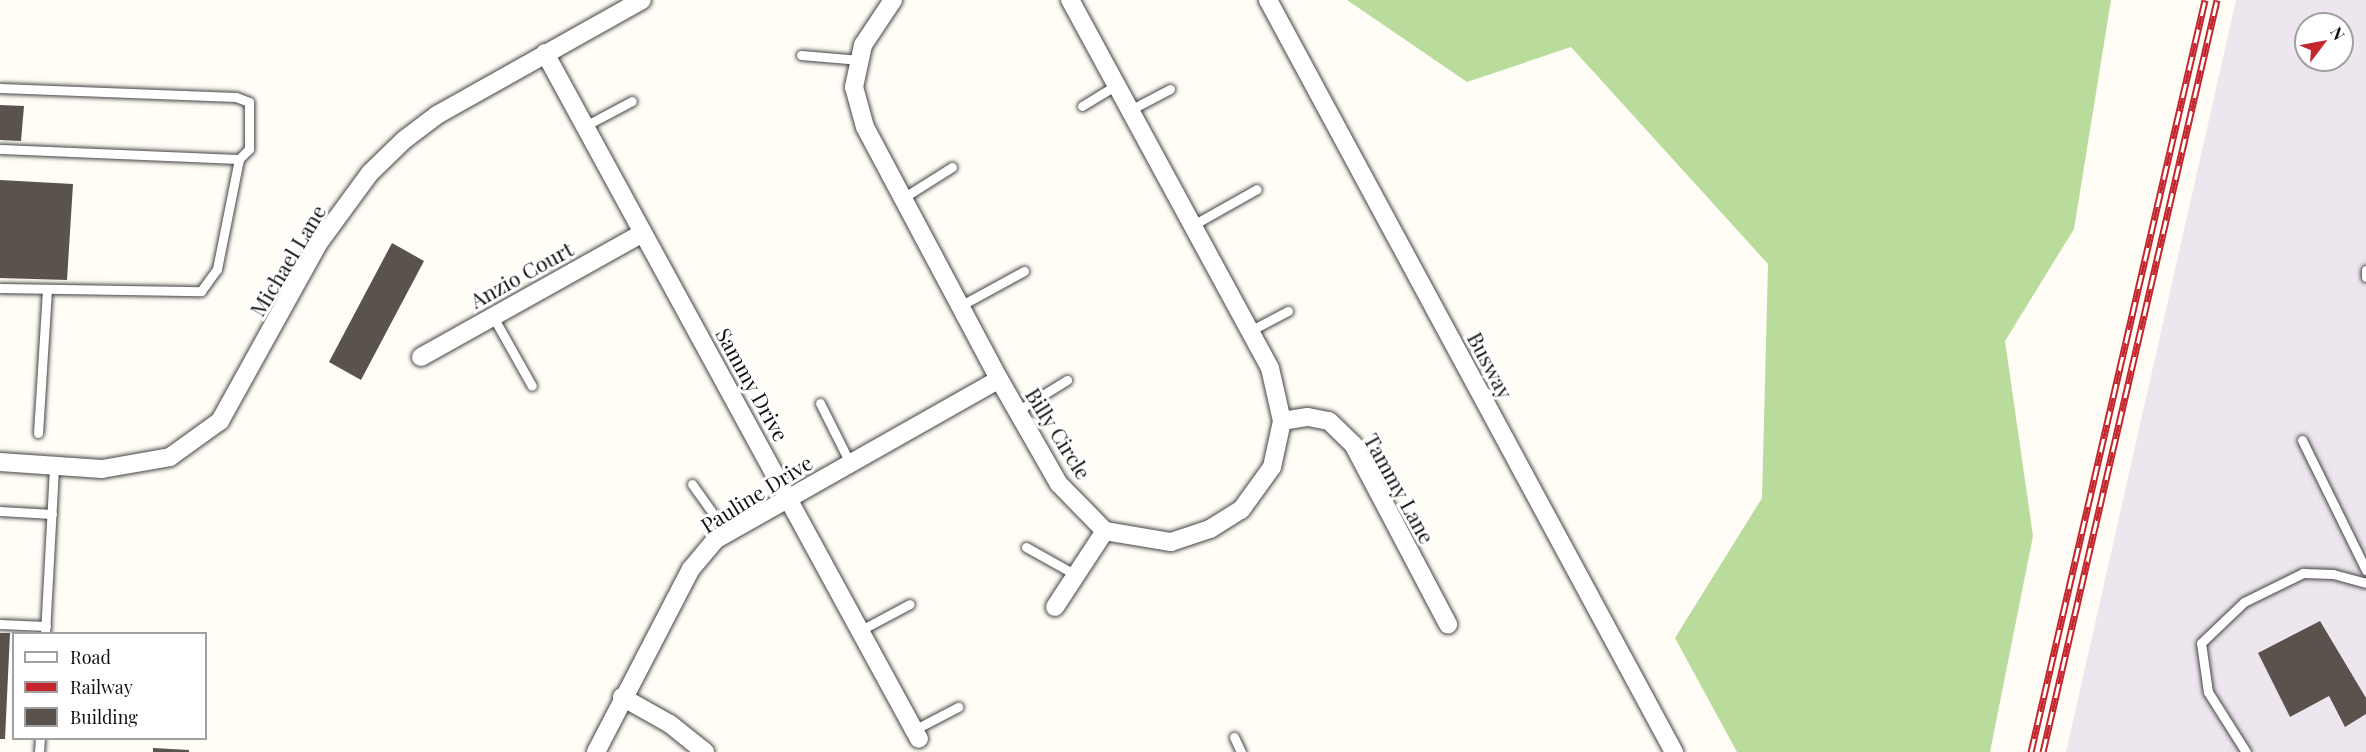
<!DOCTYPE html>
<style>
body{margin:0}
#map{position:relative;width:2366px;height:752px;overflow:hidden;background:#fffdf5;font-family:"Playfair Display",serif}
div>[style]{position:absolute}
.industrial>*{inset:0;background:#eee6ef}
.forest>*{inset:0;background:#b9dc9c}
.building>*{inset:0;background:#5a524d}
.roads{filter:drop-shadow(0 0 2px #444) drop-shadow(0 0 2px #444)}
.lane>*{height:9px;margin:-4.5px;padding:0 4.5px;transform-origin:4.5px;border-radius:4.5px;background:#fff}
.street>*{height:18px;margin:-9px;padding:0 9px;transform-origin:9px;border-radius:9px;background:#fff}
.rail>*{height:7px;margin-top:-3.5px;transform-origin:0;background:repeating-linear-gradient(90deg,#fff 0 14px,#c4262e 0 28px);box-sizing:border-box;border-block:2px solid #c4262e}
span{translate:-50% -50%;white-space:nowrap;text-align:center;line-height:1.15;-webkit-text-stroke:6px #fff;paint-order:stroke}
.street-label{font-size:21px;color:#111}
.legend{position:absolute;left:12px;top:632px;width:195px;height:108px;box-sizing:border-box;background:#fff;border:2px solid #a0a0a0;margin:0;padding:8px 10px;list-style:none;font-size:18px;color:#111}
.legend li{display:flex;align-items:center;gap:12px;height:30px}
.legend b{width:30px;border:2px solid #a0a0a0}
.north{position:absolute;left:2294px;top:12px;width:60px;height:60px;box-sizing:border-box;background:#fff;border:2px solid #a0a0a0;border-radius:50%;rotate:58deg;font-size:16px;font-weight:700;line-height:24px;text-align:center;color:#111}
.north::after{content:'';display:block;margin:auto;width:21px;height:27px;background:#c4262e;clip-path:polygon(50% 0,100% 100%,50% 72%,0 100%)}
</style>
<div id="map">
<div class="industrial">
<i style="clip-path:polygon(evenodd,2236px 0,2366px 0,2366px 752px,2066px 752px,2236px 0,2306px 24px,2342px 24px,2342px 60px,2306px 60px,2306px 24px)"></i>
</div>
<div class="forest">
<i style="clip-path:polygon(1347px 0,2111px 0,2074px 229px,2005px 341px,2033px 536px,1990px 752px,1737px 752px,1675px 638px,1762px 498px,1768px 264px,1571px 47px,1467px 82px)"></i>
</div>
<div class="building">
<i style="clip-path:polygon(0 105px,24px 106px,21px 141px,0 140px)"></i>
<i style="clip-path:polygon(0 180px,73px 184px,67px 280px,0 278px)"></i>
<i style="clip-path:polygon(392px 243px,424px 261px,361px 380px,329px 362px)"></i>
<i style="clip-path:polygon(2320px 621px,2366px 698px,2366px 714px,2345px 727px,2329px 696px,2290px 717px,2258px 653px)"></i>
<i style="clip-path:polygon(0 633px,10px 633px,5px 739px,0 739px)"></i>
<i style="clip-path:polygon(153px 748px,189px 750px,189px 752px,153px 752px)"></i>
</div>
<div class="roads">
<div class="lane">
<i style="left:801px;top:55px;width:59px;rotate:4.8deg"></i>
<i style="left:0;top:88px;width:236px;rotate:2.2deg"></i>
<i style="left:236px;top:97px;width:14px;rotate:21deg"></i>
<i style="left:249px;top:102px;width:47px;rotate:90deg"></i>
<i style="left:249px;top:149px;width:14px;rotate:135deg"></i>
<i style="left:239px;top:159px;width:239px;rotate:-177.6deg"></i>
<i style="left:1082px;top:106px;width:42px;rotate:-31.4deg"></i>
<i style="left:1132px;top:109px;width:43px;rotate:-27.8deg"></i>
<i style="left:585px;top:126px;width:53px;rotate:-28deg"></i>
<i style="left:903px;top:198px;width:58px;rotate:-32.3deg"></i>
<i style="left:1193px;top:225px;width:73px;rotate:-29.4deg"></i>
<i style="left:2366px;top:270px;width:7px;rotate:90deg"></i>
<i style="left:0;top:288px;width:201px;rotate:0.9deg"></i>
<i style="left:201px;top:291px;width:27px;rotate:-54deg"></i>
<i style="left:217px;top:269px;width:112px;rotate:-78.7deg"></i>
<i style="left:960px;top:306px;width:73px;rotate:-28.7deg"></i>
<i style="left:492px;top:315px;width:81px;rotate:60.6deg"></i>
<i style="left:1250px;top:331px;width:43px;rotate:-27.8deg"></i>
<i style="left:820px;top:403px;width:67px;rotate:63.4deg"></i>
<i style="left:1017px;top:411px;width:59px;rotate:-31.8deg"></i>
<i style="left:38px;top:433px;width:143px;rotate:-86.4deg"></i>
<i style="left:2302px;top:440px;width:145px;rotate:63.8deg"></i>
<i style="left:692px;top:484px;width:60px;rotate:54.5deg"></i>
<i style="left:0;top:511px;width:52px;rotate:3.3deg"></i>
<i style="left:1026px;top:547px;width:57px;rotate:29.2deg"></i>
<i style="left:0;top:624px;width:46px;rotate:2.5deg"></i>
<i style="left:861px;top:630px;width:55px;rotate:-28deg"></i>
<i style="left:45px;top:634px;width:168px;rotate:-86.9deg"></i>
<i style="left:914px;top:730px;width:50px;rotate:-27.6deg"></i>
<i style="left:1234px;top:737px;width:17px;rotate:65deg"></i>
<i style="left:39px;top:752px;width:14px;rotate:-86deg"></i>
<i style="left:2246px;top:752px;width:71px;rotate:-122.3deg"></i>
<i style="left:2208px;top:692px;width:49px;rotate:-98.1deg"></i>
<i style="left:2201px;top:643px;width:59px;rotate:-43.6deg"></i>
<i style="left:2244px;top:602px;width:66px;rotate:-26.2deg"></i>
<i style="left:2303px;top:573px;width:30px;rotate:2deg"></i>
<i style="left:2333px;top:574px;width:34px;rotate:15deg"></i>
</div>
<div class="street">
<i style="left:893px;top:0;width:54px;rotate:123.7deg"></i>
<i style="left:863px;top:45px;width:43px;rotate:102.1deg"></i>
<i style="left:854px;top:87px;width:41px;rotate:74.6deg"></i>
<i style="left:865px;top:127px;width:285px;rotate:62deg"></i>
<i style="left:999px;top:379px;width:121px;rotate:60.3deg"></i>
<i style="left:1059px;top:484px;width:66px;rotate:45.6deg"></i>
<i style="left:1105px;top:531px;width:67px;rotate:9.5deg"></i>
<i style="left:1171px;top:542px;width:41px;rotate:-18.4deg"></i>
<i style="left:1210px;top:529px;width:36px;rotate:-32deg"></i>
<i style="left:1241px;top:510px;width:53px;rotate:-54.2deg"></i>
<i style="left:1272px;top:467px;width:47px;rotate:-77.7deg"></i>
<i style="left:1282px;top:421px;width:54px;rotate:-102.8deg"></i>
<i style="left:1270px;top:368px;width:419px;rotate:-118.5deg"></i>
<i style="left:1268px;top:0;width:855px;rotate:61.64deg"></i>
<i style="left:545px;top:53px;width:781px;rotate:61.4deg"></i>
<i style="left:421px;top:357px;width:254px;rotate:-29.2deg"></i>
<i style="left:1282px;top:421px;width:26px;rotate:-9deg"></i>
<i style="left:1308px;top:417px;width:21px;rotate:11deg"></i>
<i style="left:1329px;top:421px;width:33px;rotate:44deg"></i>
<i style="left:1353px;top:444px;width:204px;rotate:62.2deg"></i>
<i style="left:0;top:462px;width:102px;rotate:3.9deg"></i>
<i style="left:102px;top:469px;width:69px;rotate:-10deg"></i>
<i style="left:170px;top:457px;width:62px;rotate:-35.8deg"></i>
<i style="left:220px;top:421px;width:202px;rotate:-61deg"></i>
<i style="left:318px;top:244px;width:88px;rotate:-53.8deg"></i>
<i style="left:370px;top:173px;width:47px;rotate:-44.1deg"></i>
<i style="left:404px;top:140px;width:41px;rotate:-37.1deg"></i>
<i style="left:437px;top:115px;width:235px;rotate:-29.3deg"></i>
<i style="left:1055px;top:607px;width:91px;rotate:-56.7deg"></i>
<i style="left:622px;top:697px;width:55px;rotate:29.4deg"></i>
<i style="left:670px;top:724px;width:45px;rotate:38.7deg"></i>
<i style="left:596px;top:752px;width:206px;rotate:-62.6deg"></i>
<i style="left:691px;top:569px;width:38px;rotate:-50deg"></i>
<i style="left:715px;top:540px;width:326px;rotate:-29.5deg"></i>
</div>
</div>
<div class="rail">
<i style="left:2031px;top:752px;width:772px;rotate:-76.97deg"></i>
<i style="left:2043px;top:752px;width:772px;rotate:-76.97deg"></i>
</div>
<div class="street-label">
<span style="left:287px;top:260px;rotate:-59deg">Michael Lane</span>
<span style="left:521px;top:274px;rotate:-29deg">Anzio Court</span>
<span style="left:1491px;top:365px;rotate:62deg">Busway</span>
<span style="left:753px;top:384px;rotate:61deg">Sammy Drive</span>
<span style="left:1059px;top:433px;rotate:58deg">Billy Circle</span>
<span style="left:1400px;top:488px;rotate:61deg">Tammy Lane</span>
<span style="left:756px;top:493px;rotate:-32deg">Pauline Drive</span>
</div>
<ul class="legend">
<li><b style="height:8px;background:#fff"></b>Road</li>
<li><b style="height:8px;background:#c4262e"></b>Railway</li>
<li><b style="height:16px;background:#5a524d"></b>Building</li>
</ul>
<div class="north">N</div>
</div>
